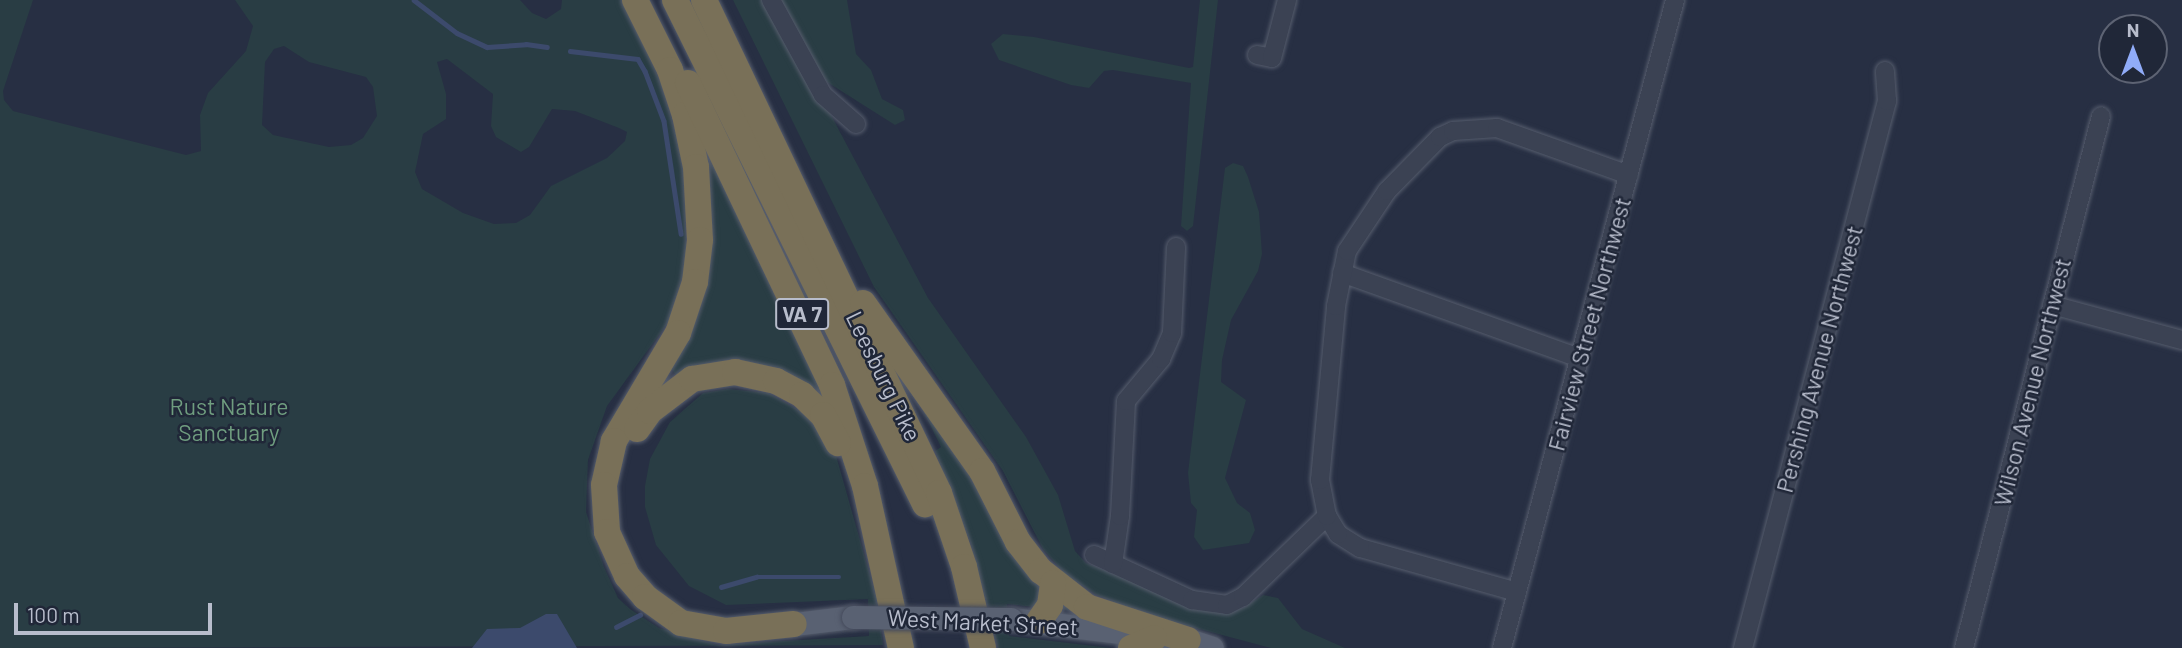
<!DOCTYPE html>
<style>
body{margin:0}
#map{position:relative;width:2182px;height:648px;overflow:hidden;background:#272f43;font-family:Barlow,sans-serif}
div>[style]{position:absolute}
.green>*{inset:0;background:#293d44}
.water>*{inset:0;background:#3c4a6c}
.stream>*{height:4.5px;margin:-2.25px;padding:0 2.25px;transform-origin:2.25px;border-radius:2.25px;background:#3c4a6c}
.roads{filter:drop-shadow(0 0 2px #565d6d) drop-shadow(0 0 2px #565d6d)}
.minor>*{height:18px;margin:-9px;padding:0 9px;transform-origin:9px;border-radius:9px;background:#3b4253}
.major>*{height:23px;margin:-11.5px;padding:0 11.5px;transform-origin:11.5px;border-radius:11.5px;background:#596172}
.highway>*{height:26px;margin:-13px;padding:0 13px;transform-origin:13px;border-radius:13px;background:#797058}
.bridges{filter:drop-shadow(0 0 2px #454b5c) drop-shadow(0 0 2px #454b5c)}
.major-bridge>*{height:23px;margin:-11.5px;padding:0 11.5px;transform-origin:11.5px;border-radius:11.5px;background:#596172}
span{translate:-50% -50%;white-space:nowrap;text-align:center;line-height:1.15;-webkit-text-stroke:5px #202738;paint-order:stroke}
.shield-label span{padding:2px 5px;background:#202738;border:2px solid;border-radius:5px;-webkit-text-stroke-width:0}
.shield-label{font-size:21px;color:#b8bdcc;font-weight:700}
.street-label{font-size:23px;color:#b8bdcc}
.park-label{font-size:23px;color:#6f9d7f}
.north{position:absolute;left:2098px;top:14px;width:70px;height:70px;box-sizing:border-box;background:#202738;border:2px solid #5d6373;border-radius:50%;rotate:0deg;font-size:19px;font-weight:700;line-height:28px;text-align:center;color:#b8bdcc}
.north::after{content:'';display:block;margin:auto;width:24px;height:32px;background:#90acf9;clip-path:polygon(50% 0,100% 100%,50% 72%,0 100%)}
.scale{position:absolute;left:14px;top:603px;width:198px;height:32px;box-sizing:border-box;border:4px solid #b8bdcc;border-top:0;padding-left:9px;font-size:21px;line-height:24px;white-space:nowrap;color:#b8bdcc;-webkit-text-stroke:5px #202738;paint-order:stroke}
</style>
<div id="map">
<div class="green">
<i style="clip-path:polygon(evenodd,0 0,33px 0,3px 91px,4px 100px,13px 111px,186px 155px,201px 151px,200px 115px,208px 93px,246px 51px,253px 26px,235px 0,520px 0,532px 13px,546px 19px,561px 9px,562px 0,622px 0,661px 83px,683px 158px,687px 273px,672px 317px,607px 406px,588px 460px,586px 512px,604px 567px,618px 598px,630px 609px,659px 628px,717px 645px,869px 636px,868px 599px,726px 605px,689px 586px,656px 545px,645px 507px,645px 486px,650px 459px,670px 422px,703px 393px,728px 389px,768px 393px,807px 415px,833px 445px,877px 600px,883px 645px,0 648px,0 0,284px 46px,309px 62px,366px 77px,373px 87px,377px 116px,363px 138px,351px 145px,329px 147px,273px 135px,262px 125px,265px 62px,274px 49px,284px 46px,0 0,447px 59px,493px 94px,491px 126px,496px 137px,521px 152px,529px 147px,552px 109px,575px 111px,619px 128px,627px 132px,625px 141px,607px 158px,551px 186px,530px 215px,516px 223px,494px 224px,463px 213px,422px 189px,415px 172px,423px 134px,446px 119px,446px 94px,437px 62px,447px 59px)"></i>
<i style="clip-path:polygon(733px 0,770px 0,928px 298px,1026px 437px,1058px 495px,1075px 551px,1086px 563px,1187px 604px,1220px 611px,1243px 608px,1263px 595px,1278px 598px,1302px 629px,1345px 648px,1271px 648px,1143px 614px,1097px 595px,1065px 574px,1043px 549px,1003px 471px,874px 287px)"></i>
<i style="clip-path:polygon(781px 0,847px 0,856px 54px,871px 70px,882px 99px,903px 110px,905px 120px,895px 125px,827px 82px,801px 46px)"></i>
<i style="clip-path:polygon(1200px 0,1218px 0,1193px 226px,1187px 231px,1181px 226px,1191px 83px,1113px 70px,1104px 71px,1089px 88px,1071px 85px,999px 60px,991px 44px,1003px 34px,1034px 37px,1189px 68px,1193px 67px)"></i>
<i style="clip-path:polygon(709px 153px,833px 411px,808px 391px,676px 375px,670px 367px,711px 243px)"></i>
<i style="clip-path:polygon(1233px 163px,1243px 166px,1248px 177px,1259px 212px,1262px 254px,1258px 271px,1231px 320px,1222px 360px,1221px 382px,1246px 400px,1225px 478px,1237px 503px,1250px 513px,1255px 530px,1249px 543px,1203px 550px,1194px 537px,1197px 510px,1191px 503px,1188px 473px,1225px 168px)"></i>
<i style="clip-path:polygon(903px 370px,1083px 612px,1007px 604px,1009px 636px,1111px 648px,998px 648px,971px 544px,935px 451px,941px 447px)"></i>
</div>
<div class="water">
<i style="clip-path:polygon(546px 614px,557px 614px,577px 648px,472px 648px,487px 629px,520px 628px)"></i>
</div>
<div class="stream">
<i style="left:414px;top:0;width:54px;rotate:37.5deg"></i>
<i style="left:457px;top:33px;width:33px;rotate:25deg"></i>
<i style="left:487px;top:47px;width:39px;rotate:-4deg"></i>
<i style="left:526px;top:44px;width:21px;rotate:8deg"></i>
<i style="left:570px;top:51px;width:68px;rotate:6.7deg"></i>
<i style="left:638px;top:59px;width:14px;rotate:60deg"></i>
<i style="left:645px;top:71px;width:53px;rotate:69.2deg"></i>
<i style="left:664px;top:121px;width:114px;rotate:81.4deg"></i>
<i style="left:721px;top:587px;width:37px;rotate:-16deg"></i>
<i style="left:757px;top:577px;width:82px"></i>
<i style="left:616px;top:627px;width:27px;rotate:-27deg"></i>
</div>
<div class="roads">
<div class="minor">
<i style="left:771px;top:0;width:108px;rotate:61.3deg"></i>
<i style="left:823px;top:95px;width:44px;rotate:41.3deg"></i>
<i style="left:1257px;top:55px;width:15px;rotate:11deg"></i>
<i style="left:1272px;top:58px;width:60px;rotate:-75.5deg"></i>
<i style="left:1342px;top:273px;width:252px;rotate:19.7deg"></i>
<i style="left:2052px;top:305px;width:135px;rotate:15.1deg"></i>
<i style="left:1094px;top:555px;width:108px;rotate:24.7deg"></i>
<i style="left:1192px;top:600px;width:35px;rotate:8deg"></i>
<i style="left:1227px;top:605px;width:18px;rotate:-27deg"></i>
<i style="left:1243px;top:597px;width:117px;rotate:-44deg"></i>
<i style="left:1113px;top:564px;width:49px;rotate:-81.7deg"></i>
<i style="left:1120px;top:516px;width:115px;rotate:-87deg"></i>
<i style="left:1126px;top:401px;width:55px;rotate:-50.2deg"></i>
<i style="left:1161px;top:359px;width:28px;rotate:-67deg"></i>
<i style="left:1172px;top:333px;width:86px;rotate:-87.3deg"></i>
<i style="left:1517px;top:592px;width:163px;rotate:-164.3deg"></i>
<i style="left:1360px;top:548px;width:26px;rotate:-148deg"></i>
<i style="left:1338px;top:534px;width:21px;rotate:-121deg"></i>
<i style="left:1327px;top:516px;width:37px;rotate:-101deg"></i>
<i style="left:1320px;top:480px;width:175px;rotate:-84.7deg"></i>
<i style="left:1336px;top:306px;width:56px;rotate:-78.7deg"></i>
<i style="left:1347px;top:251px;width:72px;rotate:-56.3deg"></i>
<i style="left:1387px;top:191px;width:76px;rotate:-45.5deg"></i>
<i style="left:1440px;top:137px;width:14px;rotate:-25deg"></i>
<i style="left:1453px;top:131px;width:44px;rotate:-3.9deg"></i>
<i style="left:1497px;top:128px;width:140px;rotate:19.6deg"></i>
<i style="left:1502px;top:648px;width:671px;rotate:-75.05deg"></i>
<i style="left:1743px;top:648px;width:566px;rotate:-75.25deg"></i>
<i style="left:1887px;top:101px;width:30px;rotate:-94deg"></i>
<i style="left:1964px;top:648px;width:549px;rotate:-75.56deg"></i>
</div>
<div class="major">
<i style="left:1011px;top:619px;width:178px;rotate:6.8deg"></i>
<i style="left:1188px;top:640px;width:25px;rotate:18deg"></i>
<i style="left:794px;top:624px;width:59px;rotate:-6.8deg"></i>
</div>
<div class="highway">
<i style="left:635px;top:0;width:78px;rotate:63.4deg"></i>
<i style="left:670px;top:70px;width:47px;rotate:71.6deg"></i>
<i style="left:685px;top:115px;width:53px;rotate:78.1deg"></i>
<i style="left:696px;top:167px;width:73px;rotate:86.9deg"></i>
<i style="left:700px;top:240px;width:42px;rotate:96.8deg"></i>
<i style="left:695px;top:282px;width:54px;rotate:108.4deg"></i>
<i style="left:678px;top:333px;width:126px;rotate:120.7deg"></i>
<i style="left:614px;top:441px;width:45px;rotate:102.8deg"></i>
<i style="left:604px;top:485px;width:47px;rotate:86.3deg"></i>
<i style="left:607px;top:532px;width:48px;rotate:65.6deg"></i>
<i style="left:627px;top:576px;width:28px;rotate:49deg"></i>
<i style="left:645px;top:597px;width:44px;rotate:35.8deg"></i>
<i style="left:681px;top:623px;width:46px;rotate:10.1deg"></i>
<i style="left:726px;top:631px;width:68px;rotate:-5.9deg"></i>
<i style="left:675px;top:0;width:563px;rotate:63.62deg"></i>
<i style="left:704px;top:0;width:546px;rotate:64.51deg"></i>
<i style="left:939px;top:493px;width:78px;rotate:71.3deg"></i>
<i style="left:964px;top:567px;width:83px;rotate:76.8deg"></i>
<i style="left:688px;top:83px;width:335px;rotate:64.5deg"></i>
<i style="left:832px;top:385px;width:106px;rotate:71.9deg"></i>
<i style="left:865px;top:486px;width:166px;rotate:77.5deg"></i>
<i style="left:863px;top:303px;width:206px;rotate:54.7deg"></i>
<i style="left:982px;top:471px;width:80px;rotate:63.1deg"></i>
<i style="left:1018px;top:542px;width:37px;rotate:52deg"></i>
<i style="left:1041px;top:571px;width:58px;rotate:38deg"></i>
<i style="left:1087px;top:607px;width:106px;rotate:18.1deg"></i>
<i style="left:637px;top:429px;width:22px;rotate:-54deg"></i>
<i style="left:650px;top:411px;width:53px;rotate:-37.3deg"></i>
<i style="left:692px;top:379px;width:44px;rotate:-9.2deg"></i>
<i style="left:735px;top:372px;width:42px;rotate:12.4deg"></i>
<i style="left:776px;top:381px;width:30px;rotate:28deg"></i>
<i style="left:802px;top:395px;width:29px;rotate:44deg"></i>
<i style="left:823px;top:415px;width:32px;rotate:62deg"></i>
<i style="left:1039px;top:621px;width:19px;rotate:-55deg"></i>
<i style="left:1050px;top:605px;width:22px;rotate:-82deg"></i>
<i style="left:1131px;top:648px;width:25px;rotate:-23deg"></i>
</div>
</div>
<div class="bridges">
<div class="major-bridge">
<i style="left:853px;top:617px;width:158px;rotate:0.7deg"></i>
</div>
</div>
<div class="shield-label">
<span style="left:802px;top:314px">VA 7</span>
</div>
<div class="street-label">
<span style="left:1589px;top:324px;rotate:-75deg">Fairview Street Northwest</span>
<span style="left:1819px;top:359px;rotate:-75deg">Pershing Avenue Northwest</span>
<span style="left:884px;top:376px;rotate:64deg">Leesburg Pike</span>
<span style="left:2032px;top:382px;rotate:-76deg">Wilson Avenue Northwest</span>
<span style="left:983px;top:622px;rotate:3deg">West Market Street</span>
</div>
<div class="park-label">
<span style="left:229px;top:419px">Rust Nature<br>Sanctuary</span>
</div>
<div class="north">N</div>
<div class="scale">100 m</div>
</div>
